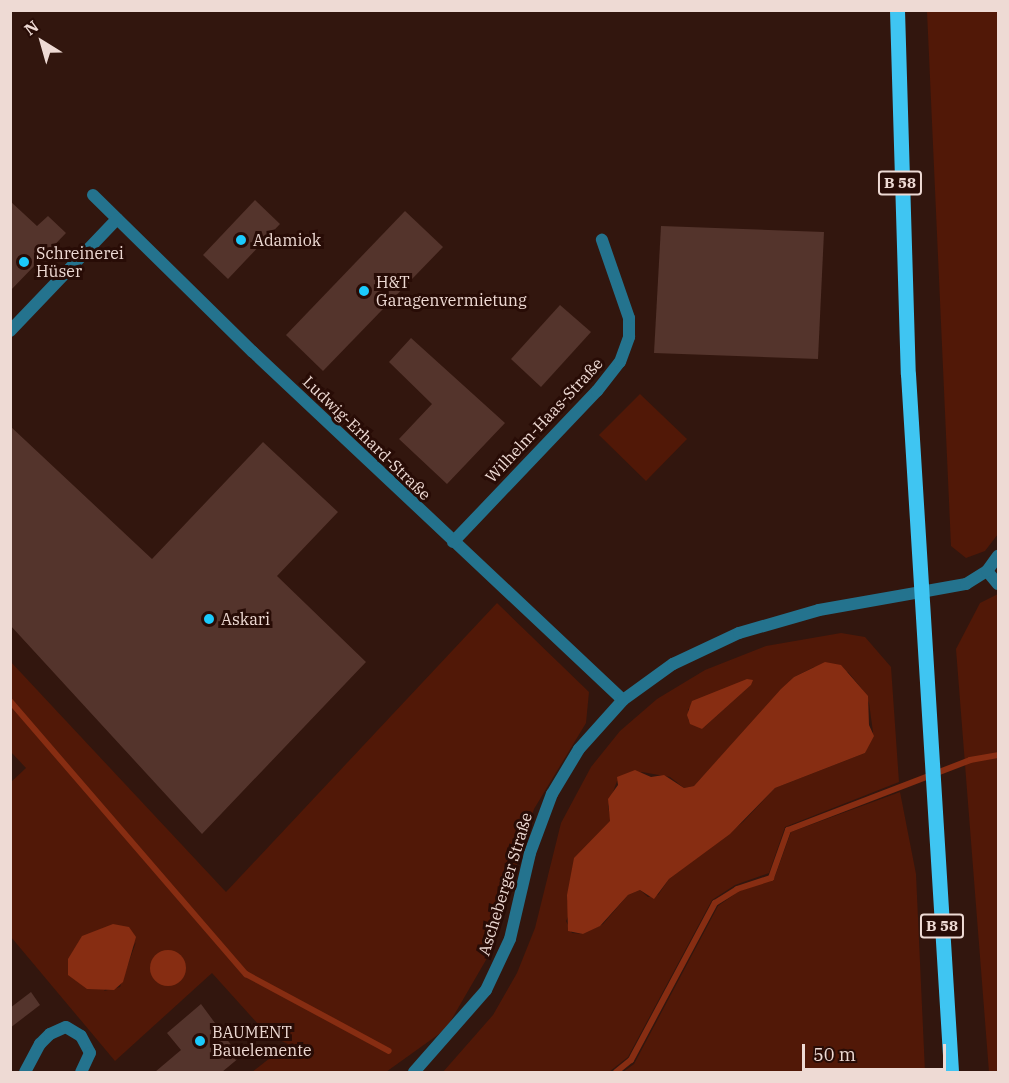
<!DOCTYPE html>
<meta charset="utf-8">
<style>
body{margin:0}
#map{position:relative;width:1009px;height:1083px;overflow:hidden;background:#32160e;font-family:"IBM Plex Serif",serif}
div>[style]{position:absolute}
.green>*{inset:0;background:#511807}
.water>*{inset:0;background:#872d12}
.round{border-radius:50%}
.stream>*{height:6px;margin:-3px;padding:0 3px;transform-origin:3px;border-radius:3px;background:#872d12}
.building>*{inset:0;background:#54342c}
.minor>*{height:12px;margin:-6px;padding:0 6px;transform-origin:6px;border-radius:6px;background:#24738e}
.tertiary>*{height:12px;margin:-6px;padding:0 6px;transform-origin:6px;border-radius:6px;background:#24738e}
.primary>*{height:15px;margin:-7.5px;padding:0 7.5px;transform-origin:7.5px;border-radius:7.5px;background:#3fc5f2}
.dots>*{width:16px;height:16px;translate:-50% -50%;box-sizing:border-box;border:3px solid #280c06;border-radius:50%}
span{translate:-50% -50%;white-space:nowrap;text-align:center;line-height:1.15;-webkit-text-stroke:6px #280c06;paint-order:stroke}
.shield-label span{padding:2px 4px;background:#280c06;border:2px solid;border-radius:4px;-webkit-text-stroke-width:0}
.shield-label{font-size:15px;color:#eedad4;font-weight:700}
.poi-label{font-size:16px;color:#eedad4}
.left{translate:0 -50%;text-align:left}
.street-label{font-size:16px;color:#eedad4}
.frame{position:absolute;inset:0;border:12px solid #eedad4;pointer-events:none}
.north{position:absolute;left:12px;top:12px;width:60px;height:60px;-webkit-text-stroke:4px #280c06;paint-order:stroke;rotate:323deg;font-size:16px;font-weight:700;line-height:24px;text-align:center;color:#eedad4}
.north::after{content:'';display:block;margin:auto;width:21px;height:27px;background:#eedad4;clip-path:polygon(50% 0,100% 100%,50% 72%,0 100%)}
.scale{position:absolute;left:802px;top:1044px;width:144px;height:27px;box-sizing:border-box;border:3px solid #eedad4;border-top:0;padding-left:8px;font-size:18px;line-height:21px;white-space:nowrap;color:#eedad4;-webkit-text-stroke:4px #280c06;paint-order:stroke}
</style>
<div id="map">
<div class="green">
<i style="clip-path:polygon(927px 11px,998px 11px,998px 534px,985px 551px,966px 558px,951px 546px)"></i>
<i style="clip-path:polygon(640px 394px,687px 439px,646px 481px,599px 435px)"></i>
<i style="clip-path:polygon(998px 594px,998px 1072px,989px 1072px,956px 649px,980px 603px)"></i>
<i style="clip-path:polygon(evenodd,497px 603px,589px 692px,586px 723px,534px 809px,490px 953px,446px 1029px,386px 1072px,252px 1072px,288px 1044px,267px 1034px,212px 973px,115px 1061px,11px 937px,11px 782px,26px 768px,11px 752px,10px 661px,226px 892px,497px 603px,136px 942px,120px 987px,104px 991px,136px 942px)"></i>
<i style="clip-path:polygon(evenodd,841px 633px,865px 637px,891px 667px,899px 782px,785px 827px,769px 873px,735px 885px,712px 900px,628px 1057px,609px 1072px,443px 1072px,493px 1015px,517px 973px,535px 928px,561px 823px,591px 767px,620px 731px,657px 699px,705px 670px,766px 646px,841px 633px,814px 667px,848px 672px,862px 689px,869px 703px,873px 732px,865px 753px,775px 788px,743px 822px,669px 879px,658px 895px,648px 897px,640px 890px,628px 895px,603px 924px,583px 934px,572px 933px,566px 921px,570px 913px,567px 901px,596px 837px,611px 821px,608px 806px,617px 781px,642px 772px,670px 777px,684px 788px,694px 786px,794px 677px,814px 667px,841px 633px,751px 685px,702px 729px,688px 720px,688px 709px,751px 685px)"></i>
<i style="clip-path:polygon(900px 792px,916px 874px,925px 1072px,623px 1072px,634px 1064px,718px 906px,739px 891px,774px 879px,791px 832px)"></i>
</div>
<div class="water">
<i style="clip-path:polygon(825px 662px,841px 665px,868px 696px,869px 725px,874px 736px,865px 753px,775px 788px,730px 834px,669px 879px,654px 899px,640px 890px,628px 895px,600px 926px,583px 934px,568px 931px,567px 895px,574px 858px,610px 821px,608px 799px,618px 785px,617px 777px,635px 770px,651px 777px,664px 775px,684px 788px,694px 786px,781px 689px,794px 677px)"></i>
<i style="clip-path:polygon(747px 679px,753px 680px,751px 685px,702px 729px,690px 724px,687px 715px,692px 701px)"></i>
<i style="clip-path:polygon(113px 924px,129px 927px,136px 937px,123px 982px,114px 990px,87px 989px,68px 975px,68px 959px,82px 936px)"></i>
<i class="round" style="left:150px;top:950px;width:36px;height:36px"></i>
</div>
<div class="stream">
<i style="left:10px;top:701px;width:361px;rotate:49.2deg"></i>
<i style="left:246px;top:974px;width:162px;rotate:28.3deg"></i>
<i style="left:616px;top:1072px;width:19px;rotate:-39deg"></i>
<i style="left:631px;top:1060px;width:178px;rotate:-61.9deg"></i>
<i style="left:715px;top:903px;width:26px;rotate:-32deg"></i>
<i style="left:737px;top:889px;width:36px;rotate:-18deg"></i>
<i style="left:771px;top:878px;width:51px;rotate:-70.5deg"></i>
<i style="left:788px;top:830px;width:195px;rotate:-21deg"></i>
<i style="left:970px;top:760px;width:28px;rotate:-10deg"></i>
</div>
<div class="building">
<i style="clip-path:polygon(255px 200px,280px 224px,228px 279px,203px 255px)"></i>
<i style="clip-path:polygon(10px 201px,37px 226px,48px 216px,66px 233px,10px 291px)"></i>
<i style="clip-path:polygon(405px 211px,443px 247px,323px 371px,286px 335px)"></i>
<i style="clip-path:polygon(661px 226px,824px 232px,818px 359px,654px 353px)"></i>
<i style="clip-path:polygon(560px 305px,591px 332px,541px 387px,511px 359px)"></i>
<i style="clip-path:polygon(411px 338px,505px 423px,447px 484px,399px 439px,432px 404px,389px 362px)"></i>
<i style="clip-path:polygon(10px 426px,152px 559px,263px 442px,338px 512px,277px 576px,366px 662px,202px 834px,10px 625px)"></i>
<i style="clip-path:polygon(31px 992px,40px 1005px,10px 1028px,10px 1008px)"></i>
<i style="clip-path:polygon(201px 1004px,240px 1057px,222px 1072px,155px 1072px,181px 1050px,167px 1033px)"></i>
</div>
<div class="minor">
<i style="left:93px;top:195px;width:224px;rotate:44.5deg"></i>
<i style="left:253px;top:352px;width:508px;rotate:43.24deg"></i>
<i style="left:10px;top:331px;width:155px;rotate:-46.3deg"></i>
<i style="left:453px;top:542px;width:209px;rotate:-46.4deg"></i>
<i style="left:597px;top:391px;width:37px;rotate:-52deg"></i>
<i style="left:620px;top:362px;width:27px;rotate:-70deg"></i>
<i style="left:629px;top:337px;width:19px;rotate:-90deg"></i>
<i style="left:629px;top:318px;width:83px;rotate:-109.1deg"></i>
<i style="left:987px;top:571px;width:17px;rotate:50deg"></i>
<i style="left:921px;top:592px;width:46px;rotate:-10.1deg"></i>
<i style="left:966px;top:584px;width:25px;rotate:-32deg"></i>
<i style="left:987px;top:571px;width:19px;rotate:-54deg"></i>
<i style="left:25px;top:1072px;width:32px;rotate:-62deg"></i>
<i style="left:40px;top:1044px;width:14px;rotate:-45deg"></i>
<i style="left:50px;top:1034px;width:17px;rotate:-24deg"></i>
<i style="left:66px;top:1027px;width:17px;rotate:31deg"></i>
<i style="left:81px;top:1036px;width:19px;rotate:62deg"></i>
<i style="left:90px;top:1053px;width:21px;rotate:115deg"></i>
</div>
<div class="tertiary">
<i style="left:414px;top:1072px;width:109px;rotate:-48.7deg"></i>
<i style="left:486px;top:990px;width:56px;rotate:-64.8deg"></i>
<i style="left:510px;top:939px;width:88px;rotate:-76.9deg"></i>
<i style="left:530px;top:853px;width:63px;rotate:-69.6deg"></i>
<i style="left:552px;top:794px;width:52px;rotate:-59deg"></i>
<i style="left:579px;top:749px;width:66px;rotate:-48.1deg"></i>
<i style="left:623px;top:700px;width:62px;rotate:-35.8deg"></i>
<i style="left:673px;top:664px;width:73px;rotate:-25.2deg"></i>
<i style="left:739px;top:633px;width:83px;rotate:-16deg"></i>
<i style="left:819px;top:610px;width:104px;rotate:-10deg"></i>
</div>
<div class="primary">
<i style="left:897px;top:10px;width:364px;rotate:88.3deg"></i>
<i style="left:908px;top:374px;width:699px;rotate:86.47deg"></i>
</div>
<div class="dots">
<i style="left:241px;top:240px;background:#1bcafc"></i>
<i style="left:24px;top:262px;background:#1bcafc"></i>
<i style="left:364px;top:291px;background:#1bcafc"></i>
<i style="left:209px;top:619px;background:#1bcafc"></i>
<i style="left:200px;top:1041px;background:#1bcafc"></i>
</div>
<div class="shield-label">
<span style="left:900px;top:183px">B 58</span>
<span style="left:942px;top:926px">B 58</span>
</div>
<div class="poi-label">
<span class="left" style="left:253px;top:240px">Adamiok</span>
<span class="left" style="left:36px;top:262px">Schreinerei<br>Hüser</span>
<span class="left" style="left:376px;top:291px">H&amp;T<br>Garagenvermietung</span>
<span class="left" style="left:221px;top:619px">Askari</span>
<span class="left" style="left:212px;top:1041px">BAUMENT<br>Bauelemente</span>
</div>
<div class="street-label">
<span style="left:544px;top:420px;rotate:-47deg">Wilhelm-Haas-Straße</span>
<span style="left:367px;top:438px;rotate:44deg">Ludwig-Erhard-Straße</span>
<span style="left:505px;top:884px;rotate:-73deg">Ascheberger Straße</span>
</div>
<div class="frame"></div>
<div class="north">N</div>
<div class="scale">50 m</div>
</div>
